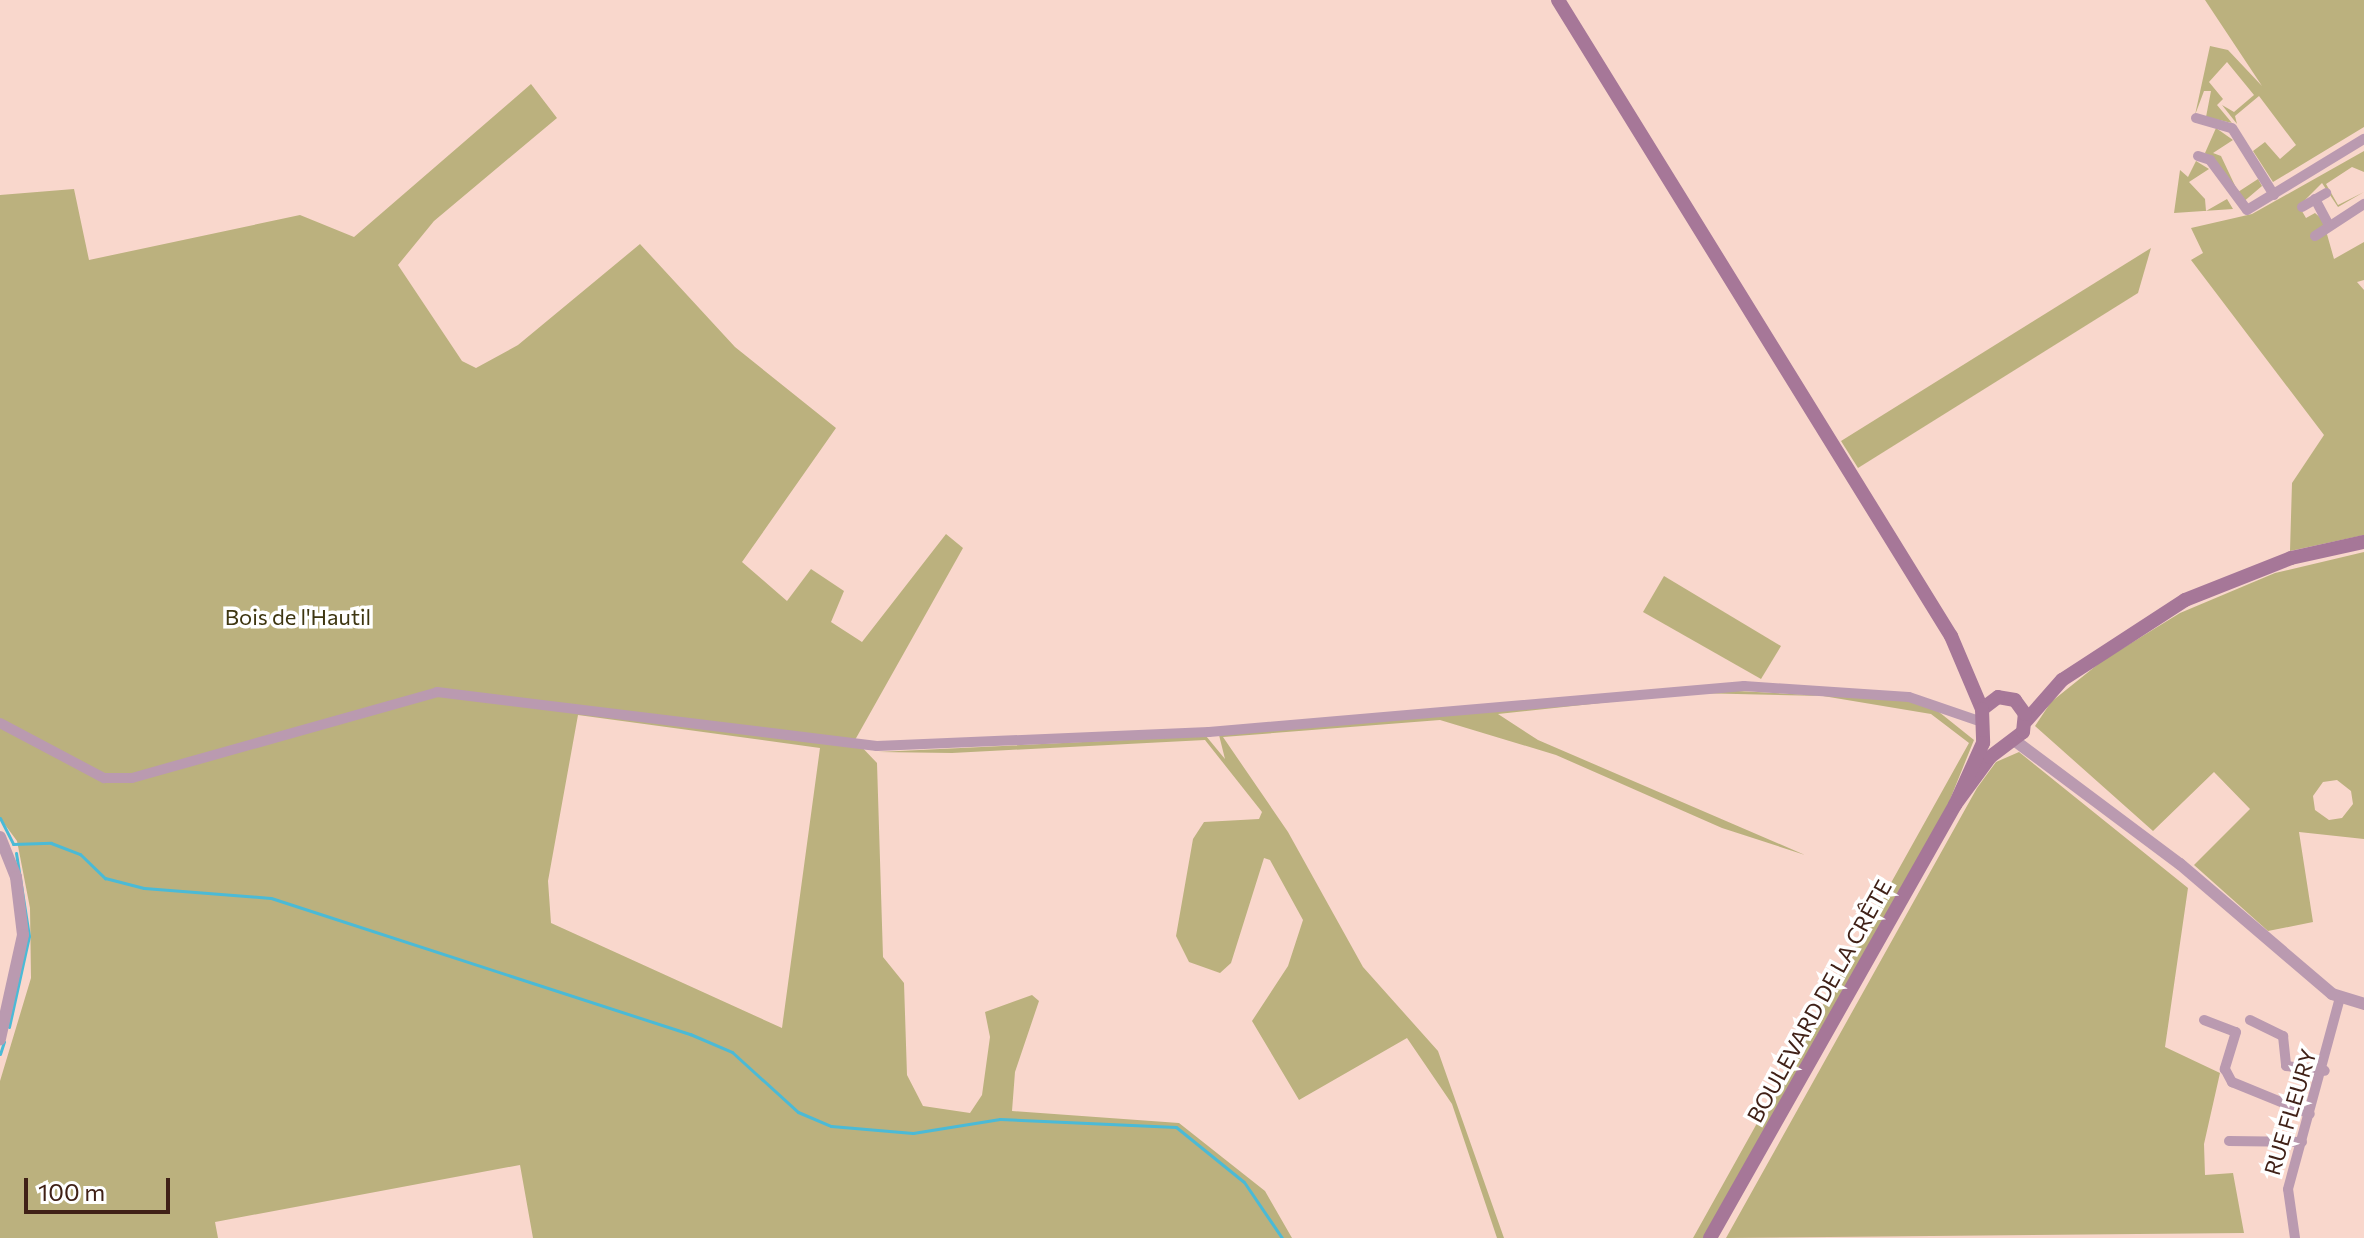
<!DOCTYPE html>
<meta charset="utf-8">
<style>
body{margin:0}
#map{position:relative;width:2364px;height:1238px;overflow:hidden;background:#f9d7cc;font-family:Commissioner,sans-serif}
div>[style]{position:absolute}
.green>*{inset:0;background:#bbb17e}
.stream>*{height:3px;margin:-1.5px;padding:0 1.5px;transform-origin:1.5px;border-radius:1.5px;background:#4bbad6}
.minor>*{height:10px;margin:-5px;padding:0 5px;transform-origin:5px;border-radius:5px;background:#ba9ab0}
.tertiary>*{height:12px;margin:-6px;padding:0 6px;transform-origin:6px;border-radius:6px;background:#ba9ab0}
.secondary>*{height:14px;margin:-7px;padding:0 7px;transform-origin:7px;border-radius:7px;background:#a67798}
span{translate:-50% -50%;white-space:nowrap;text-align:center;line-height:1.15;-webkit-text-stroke:7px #fff;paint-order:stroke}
.park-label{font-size:22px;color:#3e3611}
.street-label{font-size:22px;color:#402117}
.scale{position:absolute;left:24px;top:1178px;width:146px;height:36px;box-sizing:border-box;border:4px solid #402117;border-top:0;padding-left:10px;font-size:24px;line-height:28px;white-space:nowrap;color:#402117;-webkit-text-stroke:6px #fff;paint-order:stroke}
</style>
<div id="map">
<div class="green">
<i style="clip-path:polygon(2205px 0,2364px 0,2364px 127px,2273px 182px,2253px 151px,2265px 142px,2280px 159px,2296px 145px,2259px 96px,2235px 116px,2237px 124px,2222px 105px,2234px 112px,2254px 95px,2227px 62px,2209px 82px,2223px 99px,2217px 105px,2232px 123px,2206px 117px,2211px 91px,2204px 91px,2195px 115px,2210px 46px,2228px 50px,2262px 86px)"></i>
<i style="clip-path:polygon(evenodd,531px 84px,557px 118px,434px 221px,398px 265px,462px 361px,476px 368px,518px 345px,640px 244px,735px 347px,836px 428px,742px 562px,787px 601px,811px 569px,844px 591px,831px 622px,862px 642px,946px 534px,963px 548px,855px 740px,877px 763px,883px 957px,904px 983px,907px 1075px,923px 1106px,970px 1113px,982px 1095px,990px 1037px,985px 1012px,1032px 995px,1039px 1001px,1015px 1072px,1012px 1111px,1179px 1123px,1265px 1191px,1292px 1238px,533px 1238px,520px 1165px,215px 1222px,218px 1238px,0 1238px,0 1081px,31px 978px,30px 908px,17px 841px,0 818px,0 195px,74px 189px,89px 260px,300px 215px,354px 237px,531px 84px,578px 715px,820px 748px,782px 1028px,551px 923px,548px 881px,578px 715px)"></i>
<i style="clip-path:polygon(2216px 128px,2233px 140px,2213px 153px,2221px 156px,2238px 192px,2258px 179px,2262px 186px,2242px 203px,2205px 153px)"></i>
<i style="clip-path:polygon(2364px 151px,2364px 172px,2352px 167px,2326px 184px,2338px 205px,2364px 192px,2338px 207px,2322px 183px,2299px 206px,2306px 218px,2315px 213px,2323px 220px,2334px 259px,2364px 242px,2364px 280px,2357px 282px,2364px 290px,2364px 535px,2290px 551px,2292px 483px,2324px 435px,2191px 260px,2203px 253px,2191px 228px,2252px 214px)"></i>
<i style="clip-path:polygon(2196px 161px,2209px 169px,2189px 182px,2205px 199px,2206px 211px,2227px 199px,2233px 209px,2174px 213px,2180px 170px,2188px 177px)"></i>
<i style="clip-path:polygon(2151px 248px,2138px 293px,1858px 468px,1841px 441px)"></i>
<i style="clip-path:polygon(evenodd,2364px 552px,2364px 839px,2299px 832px,2313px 922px,2268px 931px,2194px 865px,2250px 809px,2214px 772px,2153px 831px,2035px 726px,2051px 702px,2102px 661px,2180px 613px,2275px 573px,2364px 552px,2337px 780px,2351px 791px,2353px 804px,2342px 818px,2329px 820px,2315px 810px,2313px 796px,2323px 782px,2337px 780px)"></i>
<i style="clip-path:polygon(1664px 576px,1781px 646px,1761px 679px,1643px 612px)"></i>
<i style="clip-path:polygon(1719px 690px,1907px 700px,1934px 708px,1974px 740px,1945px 812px,1703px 1238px,1693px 1238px,1969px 743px,1931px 714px,1823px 696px,1694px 693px,1498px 714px,1538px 740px,1805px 855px,1722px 828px,1556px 755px,1440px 720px,1223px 737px,1288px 832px,1363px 967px,1438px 1051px,1504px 1238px,1497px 1238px,1452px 1104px,1407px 1038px,1299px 1100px,1252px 1021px,1288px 966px,1303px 920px,1270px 860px,1264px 858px,1231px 963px,1220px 973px,1189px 962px,1176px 936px,1193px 839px,1204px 822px,1259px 819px,1262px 812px,1205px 740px,952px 753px,878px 752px,1206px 736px,1225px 759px,1219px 735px)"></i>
<i style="clip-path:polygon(2019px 752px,2188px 888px,2165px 1047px,2220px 1073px,2204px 1144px,2205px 1175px,2233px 1173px,2244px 1233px,1726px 1238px,1977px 788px,1996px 762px)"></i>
</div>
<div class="stream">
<i style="left:0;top:818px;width:29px;rotate:63deg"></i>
<i style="left:13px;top:844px;width:38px;rotate:-2deg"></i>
<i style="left:51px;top:843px;width:31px;rotate:21deg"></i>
<i style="left:80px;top:854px;width:35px;rotate:44deg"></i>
<i style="left:105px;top:878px;width:40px;rotate:14.4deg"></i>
<i style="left:144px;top:888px;width:127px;rotate:4.5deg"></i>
<i style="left:271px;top:898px;width:441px;rotate:18deg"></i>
<i style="left:690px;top:1034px;width:46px;rotate:23.2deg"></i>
<i style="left:732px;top:1052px;width:89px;rotate:42.3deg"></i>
<i style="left:798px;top:1112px;width:36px;rotate:23deg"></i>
<i style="left:831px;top:1126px;width:82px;rotate:4.9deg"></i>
<i style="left:913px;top:1133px;width:88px;rotate:-9.1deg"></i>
<i style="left:1000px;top:1119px;width:176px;rotate:2.6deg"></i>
<i style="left:1176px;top:1127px;width:87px;rotate:39deg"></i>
<i style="left:1244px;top:1182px;width:68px;rotate:55.8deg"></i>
<i style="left:9px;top:1027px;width:93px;rotate:-77.6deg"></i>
<i style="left:29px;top:936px;width:84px;rotate:-98.9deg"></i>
<i style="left:0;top:1054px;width:13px;rotate:-72deg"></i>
</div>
<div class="minor">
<i style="left:2196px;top:118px;width:37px;rotate:16deg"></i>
<i style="left:2232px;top:128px;width:79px;rotate:57.9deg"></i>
<i style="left:2198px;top:156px;width:13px;rotate:18deg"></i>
<i style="left:2210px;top:160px;width:62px;rotate:53.5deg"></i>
<i style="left:2247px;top:210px;width:137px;rotate:-31.3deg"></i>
<i style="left:2315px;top:199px;width:30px;rotate:62deg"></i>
<i style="left:2302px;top:207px;width:28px;rotate:-30deg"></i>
<i style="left:2315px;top:236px;width:59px;rotate:-33.1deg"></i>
<i style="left:0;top:723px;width:118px;rotate:27.9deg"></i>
<i style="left:104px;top:778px;width:28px"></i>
<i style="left:132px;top:778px;width:317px;rotate:-15.7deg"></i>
<i style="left:437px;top:692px;width:443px;rotate:7deg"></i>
<i style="left:877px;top:746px;width:332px;rotate:-2.4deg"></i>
<i style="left:1209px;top:732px;width:537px;rotate:-4.91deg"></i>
<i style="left:1744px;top:686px;width:165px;rotate:3.8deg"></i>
<i style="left:1909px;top:697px;width:74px;rotate:18.9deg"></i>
<i style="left:2204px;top:1020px;width:34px;rotate:21deg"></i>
<i style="left:2236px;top:1032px;width:39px;rotate:107deg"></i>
<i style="left:2225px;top:1069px;width:15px;rotate:62deg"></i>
<i style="left:2232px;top:1082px;width:84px;rotate:22.3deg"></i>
<i style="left:2250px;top:1020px;width:37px;rotate:26deg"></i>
<i style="left:2283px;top:1036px;width:30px;rotate:84deg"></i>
<i style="left:2286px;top:1066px;width:39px;rotate:7deg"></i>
<i style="left:2229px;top:1141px;width:73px;rotate:0.8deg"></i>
<i style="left:2295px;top:1238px;width:49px;rotate:-98.1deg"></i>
<i style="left:2288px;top:1189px;width:198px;rotate:-74.8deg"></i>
</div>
<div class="tertiary">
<i style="left:2014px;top:740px;width:207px;rotate:36.8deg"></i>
<i style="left:2180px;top:864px;width:200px;rotate:40.5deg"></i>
<i style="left:2332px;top:994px;width:34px;rotate:17deg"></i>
<i style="left:0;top:837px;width:43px;rotate:68.2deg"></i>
<i style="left:16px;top:877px;width:58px;rotate:83.1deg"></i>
<i style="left:23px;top:935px;width:107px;rotate:102.5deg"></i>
</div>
<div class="secondary">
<i style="left:1558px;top:0;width:748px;rotate:58.29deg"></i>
<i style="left:1951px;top:636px;width:79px;rotate:67deg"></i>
<i style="left:2026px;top:721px;width:55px;rotate:-48.7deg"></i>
<i style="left:2062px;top:680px;width:147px;rotate:-33deg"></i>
<i style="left:2185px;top:600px;width:114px;rotate:-21.6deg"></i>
<i style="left:2291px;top:558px;width:75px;rotate:-12.4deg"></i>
<i style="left:1710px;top:1238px;width:498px;rotate:-60.5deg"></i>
<i style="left:1955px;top:805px;width:59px;rotate:-53.9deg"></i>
<i style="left:1990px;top:757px;width:41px;rotate:-37.1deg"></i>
<i style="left:2023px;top:732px;width:18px;rotate:-84deg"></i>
<i style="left:2025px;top:714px;width:17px;rotate:-126deg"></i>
<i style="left:2015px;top:700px;width:17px;rotate:-170deg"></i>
<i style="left:1998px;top:697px;width:20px;rotate:143deg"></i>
<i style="left:1982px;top:709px;width:34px;rotate:88deg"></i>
<i style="left:1983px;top:743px;width:68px;rotate:114.3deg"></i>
</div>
<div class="park-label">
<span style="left:298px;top:617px">Bois de l'Hautil</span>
</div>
<div class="street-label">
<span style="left:1819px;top:1001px;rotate:-61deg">BOULEVARD DE LA CRÊTE</span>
<span style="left:2290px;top:1112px;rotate:-73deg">RUE FLEURY</span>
</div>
<div class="scale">100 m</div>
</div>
